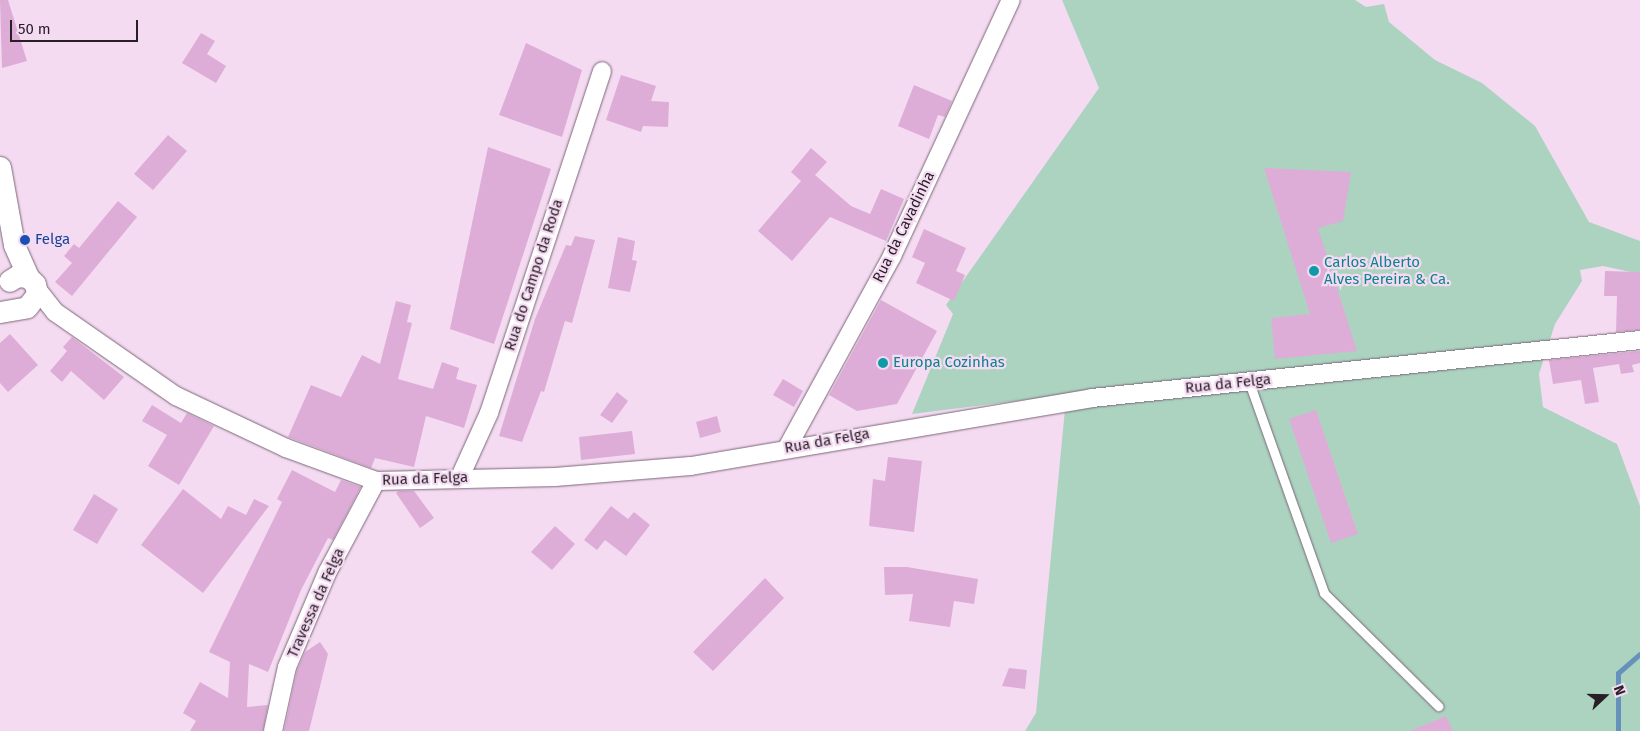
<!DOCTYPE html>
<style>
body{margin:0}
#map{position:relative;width:1640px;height:731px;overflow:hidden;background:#f4dbf1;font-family:"Fira Sans",sans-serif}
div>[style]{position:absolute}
.green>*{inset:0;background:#abd3c0}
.stream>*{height:5px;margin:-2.5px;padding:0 2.5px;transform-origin:2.5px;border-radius:2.5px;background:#6591bb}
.building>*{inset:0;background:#ddadd8}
.roads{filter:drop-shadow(0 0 1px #7c6679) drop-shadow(0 0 1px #7c6679)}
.service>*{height:9px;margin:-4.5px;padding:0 4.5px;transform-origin:4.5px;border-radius:4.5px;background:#fff}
.minor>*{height:18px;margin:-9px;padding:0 9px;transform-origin:9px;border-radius:9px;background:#fff}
.tertiary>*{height:21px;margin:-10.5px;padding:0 10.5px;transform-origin:10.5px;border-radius:10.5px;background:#fff}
.dots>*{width:14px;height:14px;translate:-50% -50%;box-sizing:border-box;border:2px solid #f4dbf1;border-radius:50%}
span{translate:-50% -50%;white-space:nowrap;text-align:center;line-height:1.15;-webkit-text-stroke:4.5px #f4dbf1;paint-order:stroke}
.street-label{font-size:15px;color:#271e26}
.transit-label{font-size:15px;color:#164399}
.left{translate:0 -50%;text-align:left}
.culture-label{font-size:15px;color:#0d838f}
.north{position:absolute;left:1580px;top:671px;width:50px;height:50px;-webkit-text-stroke:4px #f4dbf1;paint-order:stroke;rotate:69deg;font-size:14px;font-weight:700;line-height:20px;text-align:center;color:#271e26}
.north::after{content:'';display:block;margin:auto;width:18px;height:22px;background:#271e26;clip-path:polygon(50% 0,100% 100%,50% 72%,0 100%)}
.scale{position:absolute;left:10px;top:20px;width:128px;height:22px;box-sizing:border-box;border:2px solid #271e26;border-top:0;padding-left:6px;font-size:15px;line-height:18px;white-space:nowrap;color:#271e26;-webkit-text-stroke:4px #f4dbf1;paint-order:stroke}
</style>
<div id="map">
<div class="green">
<i style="clip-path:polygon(1062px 0,1355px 0,1366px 7px,1384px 4px,1389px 22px,1435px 60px,1482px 83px,1535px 126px,1589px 222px,1640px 241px,1640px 274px,1603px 266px,1580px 270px,1582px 281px,1555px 324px,1539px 374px,1543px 407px,1617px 444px,1640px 506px,1640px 731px,1025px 731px,1036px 713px,1065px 409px,1055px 396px,912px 414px,953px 314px,946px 305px,1099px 88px)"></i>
</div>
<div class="stream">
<i style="left:1618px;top:731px;width:58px;rotate:-90deg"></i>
<i style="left:1618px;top:673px;width:29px;rotate:-41deg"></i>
</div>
<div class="building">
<i style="clip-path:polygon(0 0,8px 0,27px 61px,2px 68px)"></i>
<i style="clip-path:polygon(201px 33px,215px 41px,207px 54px,226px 66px,216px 83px,182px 63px)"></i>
<i style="clip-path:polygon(526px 43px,582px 70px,562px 137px,499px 115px)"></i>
<i style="clip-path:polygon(621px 75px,656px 86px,651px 101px,669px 102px,668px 127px,643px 126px,641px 132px,606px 120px)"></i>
<i style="clip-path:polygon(914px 85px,952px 101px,945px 117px,938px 115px,929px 139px,898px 126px)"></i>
<i style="clip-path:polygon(168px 135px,187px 151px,153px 190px,134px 174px)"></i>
<i style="clip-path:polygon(488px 147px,551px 169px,494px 344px,450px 329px)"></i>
<i style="clip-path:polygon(811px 148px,827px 162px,815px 175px,851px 206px,870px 214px,881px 189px,904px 199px,886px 241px,830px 217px,792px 261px,758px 231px,801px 181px,791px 172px)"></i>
<i style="clip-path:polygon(1264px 168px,1351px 172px,1343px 221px,1318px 228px,1357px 351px,1275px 359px,1271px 318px,1310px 314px)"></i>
<i style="clip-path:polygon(118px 201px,137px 217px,72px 296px,55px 282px,72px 263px,64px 256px,74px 244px,79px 248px)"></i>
<i style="clip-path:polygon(924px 229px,966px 248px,956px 271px,965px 275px,954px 301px,916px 283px,925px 263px,912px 257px)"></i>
<i style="clip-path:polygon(575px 236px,595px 240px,572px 323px,565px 321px,544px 392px,541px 391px,522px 442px,499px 436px,535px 319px,566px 245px,571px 246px)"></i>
<i style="clip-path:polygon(618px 237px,635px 241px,632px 260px,637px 261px,630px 292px,608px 288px)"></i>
<i style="clip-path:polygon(1605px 271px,1640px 272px,1640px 330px,1616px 332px,1617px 296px,1604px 296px)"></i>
<i style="clip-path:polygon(881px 300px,937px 331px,897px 404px,857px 411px,829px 395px)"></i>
<i style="clip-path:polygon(396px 301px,411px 305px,407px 322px,412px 323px,398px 379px,433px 389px,442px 362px,459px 368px,456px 379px,477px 385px,464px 428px,426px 416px,414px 467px,375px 458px,371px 468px,288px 437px,311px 385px,341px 397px,362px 355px,380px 364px)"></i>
<i style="clip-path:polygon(10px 334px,38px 365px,8px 392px,0 383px,0 343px)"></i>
<i style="clip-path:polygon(72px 337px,124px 377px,104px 400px,71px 371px,62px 382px,50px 371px,67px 351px,63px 347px)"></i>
<i style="clip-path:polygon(1640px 351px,1640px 363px,1632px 365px,1634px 372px,1621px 374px,1619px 364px,1593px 368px,1599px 402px,1585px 404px,1581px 380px,1553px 384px,1549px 360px)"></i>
<i style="clip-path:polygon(783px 379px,803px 391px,794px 407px,773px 395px)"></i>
<i style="clip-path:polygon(617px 392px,628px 401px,612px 423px,600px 415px)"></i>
<i style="clip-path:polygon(152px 405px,181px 423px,187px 413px,214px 426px,179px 485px,148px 466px,167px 435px,142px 421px)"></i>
<i style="clip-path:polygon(1316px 410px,1358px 534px,1331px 543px,1289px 419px)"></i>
<i style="clip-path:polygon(717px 416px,721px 432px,700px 438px,696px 422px)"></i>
<i style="clip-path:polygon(632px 431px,635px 454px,581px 460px,579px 437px)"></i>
<i style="clip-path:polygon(888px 457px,922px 461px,914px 532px,869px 526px,873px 479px,885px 481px)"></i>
<i style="clip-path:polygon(292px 470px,335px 492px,341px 480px,361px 487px,333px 540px,328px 538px,301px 590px,268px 672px,249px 664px,247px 707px,268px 705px,263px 731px,190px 731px,196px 721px,183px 713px,200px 682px,228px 698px,230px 662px,209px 652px,282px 502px,277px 499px)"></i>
<i style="clip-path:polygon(183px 489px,221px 519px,228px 506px,246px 515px,254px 499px,269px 506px,203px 593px,141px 545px)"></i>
<i style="clip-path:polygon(399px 491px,414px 491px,434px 518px,420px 528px,396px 493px)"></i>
<i style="clip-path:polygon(94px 494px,118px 509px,97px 544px,73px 530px)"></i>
<i style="clip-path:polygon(611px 506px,628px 519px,634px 512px,650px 525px,626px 556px,605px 540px,597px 550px,584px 540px)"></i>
<i style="clip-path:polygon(555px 526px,575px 544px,552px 570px,531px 552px)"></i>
<i style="clip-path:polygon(884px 567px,907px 567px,978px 579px,974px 604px,954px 601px,950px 627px,909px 621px,913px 594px,885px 595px)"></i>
<i style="clip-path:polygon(765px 578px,784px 598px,713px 671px,693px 652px)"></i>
<i style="clip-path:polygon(320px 642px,328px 654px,309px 731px,284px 731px,297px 670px,305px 652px)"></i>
<i style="clip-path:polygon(1009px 668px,1027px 670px,1025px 689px,1002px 686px)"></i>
<i style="clip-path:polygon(1446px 716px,1453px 731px,1410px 731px)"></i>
</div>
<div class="roads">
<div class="service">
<i style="left:1249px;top:382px;width:224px;rotate:70.4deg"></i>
<i style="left:1324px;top:593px;width:161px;rotate:44.7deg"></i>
</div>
<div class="minor">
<i style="left:37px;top:289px;width:29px;rotate:52deg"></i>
<i style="left:55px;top:312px;width:147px;rotate:34.8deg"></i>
<i style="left:176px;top:396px;width:122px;rotate:25.3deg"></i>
<i style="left:286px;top:448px;width:96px;rotate:20.1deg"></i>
<i style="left:376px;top:481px;width:179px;rotate:-1.3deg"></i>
<i style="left:555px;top:477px;width:136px;rotate:-4.6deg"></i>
<i style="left:691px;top:466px;width:407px;rotate:-9.6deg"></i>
<i style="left:1092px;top:398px;width:551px;rotate:-6.04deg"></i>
<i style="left:787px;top:448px;width:219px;rotate:-61.3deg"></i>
<i style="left:892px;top:256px;width:282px;rotate:-65.1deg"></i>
<i style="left:460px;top:477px;width:70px;rotate:-65.6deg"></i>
<i style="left:489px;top:413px;width:360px;rotate:-71.7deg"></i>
<i style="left:273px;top:731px;width:66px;rotate:-77.7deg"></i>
<i style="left:287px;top:667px;width:104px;rotate:-66.9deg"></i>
<i style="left:328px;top:571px;width:102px;rotate:-61.9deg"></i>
</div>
<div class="tertiary">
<i style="left:0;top:167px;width:79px;rotate:79.8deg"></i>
<i style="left:14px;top:245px;width:35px;rotate:66deg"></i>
<i style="left:0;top:312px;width:27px;rotate:-10deg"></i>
<i style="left:27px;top:307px;width:16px;rotate:-52deg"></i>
<i style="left:37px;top:294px;width:10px;rotate:-101deg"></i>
<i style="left:35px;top:284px;width:10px;rotate:-135deg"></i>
<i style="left:28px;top:277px;width:11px;rotate:-175deg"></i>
<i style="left:17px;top:276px;width:9px;rotate:148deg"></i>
</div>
</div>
<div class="dots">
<i style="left:25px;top:240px;background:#1a4fb4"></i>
<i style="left:1314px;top:271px;background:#0f9aa8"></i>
<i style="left:883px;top:363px;background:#0f9aa8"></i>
</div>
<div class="street-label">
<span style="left:904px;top:227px;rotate:-64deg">Rua da Cavadinha</span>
<span style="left:534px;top:275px;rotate:-72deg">Rua do Campo da Roda</span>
<span style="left:1228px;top:384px;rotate:-6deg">Rua da Felga</span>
<span style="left:827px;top:441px;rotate:-10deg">Rua da Felga</span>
<span style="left:425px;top:479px;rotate:-2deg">Rua da Felga</span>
<span style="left:316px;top:603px;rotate:-66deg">Travessa da Felga</span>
</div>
<div class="transit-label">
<span class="left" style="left:35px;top:240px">Felga</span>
</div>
<div class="culture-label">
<span class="left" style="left:1324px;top:271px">Carlos Alberto<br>Alves Pereira &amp; Ca.</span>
<span class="left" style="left:893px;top:363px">Europa Cozinhas</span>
</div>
<div class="north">N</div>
<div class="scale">50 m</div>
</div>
